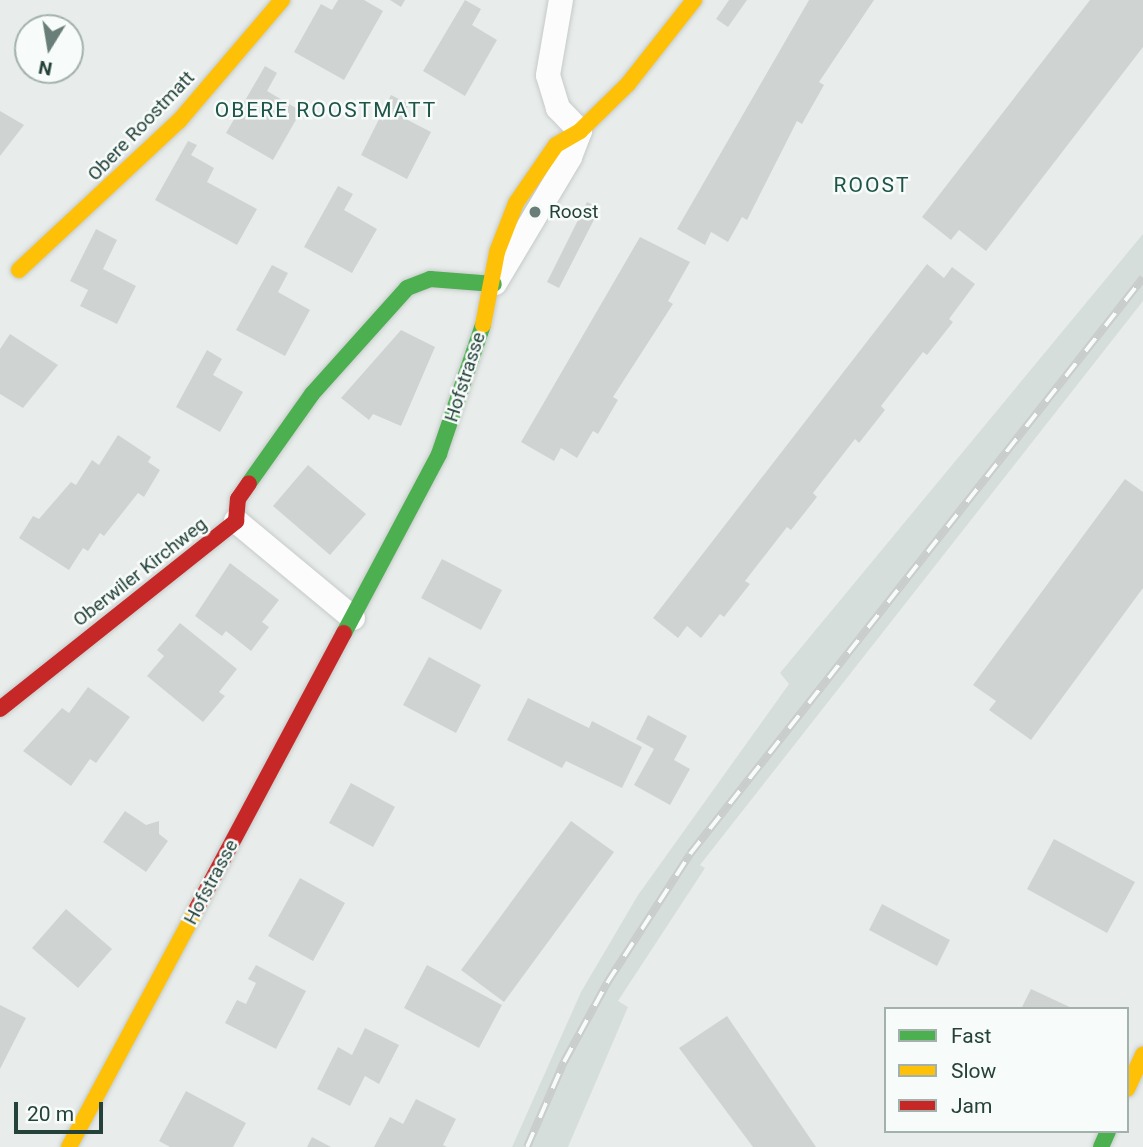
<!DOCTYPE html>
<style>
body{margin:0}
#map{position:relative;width:1143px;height:1147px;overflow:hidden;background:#e8edeb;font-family:Roboto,sans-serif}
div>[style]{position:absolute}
.built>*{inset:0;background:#d6dedb}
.building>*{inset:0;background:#cfd4d2}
.roads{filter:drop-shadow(0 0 2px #c5cac8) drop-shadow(0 0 2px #c5cac8)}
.street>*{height:24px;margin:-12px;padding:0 12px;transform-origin:12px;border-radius:12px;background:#fcfcfc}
.fast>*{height:16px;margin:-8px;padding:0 8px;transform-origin:8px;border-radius:8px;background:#4caf50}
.slow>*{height:16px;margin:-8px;padding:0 8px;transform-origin:8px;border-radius:8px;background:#ffc107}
.jam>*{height:16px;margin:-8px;padding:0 8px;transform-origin:8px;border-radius:8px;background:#c62828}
.rail>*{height:8px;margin-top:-4px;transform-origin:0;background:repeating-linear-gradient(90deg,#f7fbf9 0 16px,#c9cdcc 0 32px);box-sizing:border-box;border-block:2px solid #c9cdcc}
.dots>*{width:19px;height:19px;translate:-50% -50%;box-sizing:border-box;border:4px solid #f7fbf9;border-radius:50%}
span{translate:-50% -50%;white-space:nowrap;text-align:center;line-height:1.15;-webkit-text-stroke:5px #f7fbf9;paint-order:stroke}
.street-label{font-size:19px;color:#24423a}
.poi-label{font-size:19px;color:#24423a}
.left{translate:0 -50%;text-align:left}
.neighbourhood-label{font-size:21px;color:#1f5548;letter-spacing:2px}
.legend{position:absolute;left:884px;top:1007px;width:245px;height:126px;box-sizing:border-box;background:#f7fbf9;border:2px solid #a3b1ad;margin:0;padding:9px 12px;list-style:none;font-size:21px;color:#24423a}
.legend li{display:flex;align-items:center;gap:14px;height:35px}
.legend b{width:35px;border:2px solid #a3b1ad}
.north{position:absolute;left:14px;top:14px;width:70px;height:70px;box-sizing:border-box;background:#f7fbf9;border:2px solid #a3b1ad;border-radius:50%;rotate:191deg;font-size:19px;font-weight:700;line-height:28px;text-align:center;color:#24423a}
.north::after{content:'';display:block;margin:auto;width:24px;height:32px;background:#697e78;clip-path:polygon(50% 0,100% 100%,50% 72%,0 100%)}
.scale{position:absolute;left:14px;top:1102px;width:89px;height:32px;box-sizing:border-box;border:4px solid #24423a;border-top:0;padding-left:9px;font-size:21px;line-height:24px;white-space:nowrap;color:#24423a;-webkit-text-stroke:5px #f7fbf9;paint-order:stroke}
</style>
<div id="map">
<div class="built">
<i style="clip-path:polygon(1143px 234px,1143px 301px,700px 865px,705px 868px,618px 1001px,628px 1007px,568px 1147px,512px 1147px,581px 992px,638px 895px,789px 684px,780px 673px)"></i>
</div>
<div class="building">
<i style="clip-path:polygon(338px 0,364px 0,383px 11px,344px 80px,294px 52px,321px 4px,332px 10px)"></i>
<i style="clip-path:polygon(390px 0,405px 0,401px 7px)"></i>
<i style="clip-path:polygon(465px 0,481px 9px,472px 25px,497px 40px,465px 96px,423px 71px)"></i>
<i style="clip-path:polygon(729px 0,747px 0,728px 27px,716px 19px)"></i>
<i style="clip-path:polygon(809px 0,874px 0,819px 82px,824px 85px,802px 124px,797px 121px,747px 220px,742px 217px,728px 242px,711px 232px,705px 245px,677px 229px)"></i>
<i style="clip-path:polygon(1090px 0,1143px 0,1143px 47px,986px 251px,959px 230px,951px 240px,922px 217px)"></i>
<i style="clip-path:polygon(265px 66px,277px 73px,267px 91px,301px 111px,273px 160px,226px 133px)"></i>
<i style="clip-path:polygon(391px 95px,409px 104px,402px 117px,431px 132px,407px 179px,361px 155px)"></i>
<i style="clip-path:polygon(0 111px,24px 125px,0 156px)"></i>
<i style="clip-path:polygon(188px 141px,197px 145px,191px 155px,214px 168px,207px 182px,257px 209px,237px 245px,155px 200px)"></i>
<i style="clip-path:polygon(338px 186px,353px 194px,344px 210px,377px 229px,352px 273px,304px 247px)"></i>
<i style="clip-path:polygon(587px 202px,600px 208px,559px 288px,547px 282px)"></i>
<i style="clip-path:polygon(96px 229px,117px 240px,103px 269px,136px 286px,117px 324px,80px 306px,88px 290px,70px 281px)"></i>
<i style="clip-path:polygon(640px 237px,690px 262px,668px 301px,673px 304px,613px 397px,618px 400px,598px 434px,593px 431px,577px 458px,561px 448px,554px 461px,521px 442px)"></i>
<i style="clip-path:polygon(927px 264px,944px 278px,952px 267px,975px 284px,949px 319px,953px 322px,927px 355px,923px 352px,881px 406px,885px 410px,859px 443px,855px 439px,813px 493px,817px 497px,791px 530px,787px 527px,745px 581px,750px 584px,724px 617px,720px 614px,701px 638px,687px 626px,678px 638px,653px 618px)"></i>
<i style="clip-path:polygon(272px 265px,288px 273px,278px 292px,310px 310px,285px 356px,236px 330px)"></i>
<i style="clip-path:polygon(401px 330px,435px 347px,401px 426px,373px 414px,369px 420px,341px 398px)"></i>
<i style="clip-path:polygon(10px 334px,58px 365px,23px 408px,0 394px,0 349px)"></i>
<i style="clip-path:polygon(207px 350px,222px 359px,213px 375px,243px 392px,220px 432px,176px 407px)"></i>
<i style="clip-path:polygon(118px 435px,151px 457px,148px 462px,160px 470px,144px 497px,138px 493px,104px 536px,100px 533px,88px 551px,83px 548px,69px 570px,19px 538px,33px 516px,39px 519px,71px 482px,76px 485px,92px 460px,99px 465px)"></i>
<i style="clip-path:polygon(308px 465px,366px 514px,330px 555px,273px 506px)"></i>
<i style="clip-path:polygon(1125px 479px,1143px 492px,1143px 588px,1031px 740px,989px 710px,996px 701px,973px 685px)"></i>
<i style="clip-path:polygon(442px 559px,502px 590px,481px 630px,421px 598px)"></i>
<i style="clip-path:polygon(230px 563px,279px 600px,262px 622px,269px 627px,251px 651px,226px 631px,222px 636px,195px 616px)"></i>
<i style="clip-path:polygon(180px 623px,237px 669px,219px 692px,225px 696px,203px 722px,147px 676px,164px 656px,157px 650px)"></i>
<i style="clip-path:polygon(429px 657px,481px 685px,456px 733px,403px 705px)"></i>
<i style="clip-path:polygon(88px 687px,130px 717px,96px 763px,90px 759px,71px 786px,23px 751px,62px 708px,69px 713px)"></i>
<i style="clip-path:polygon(528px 698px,589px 728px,592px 721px,642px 747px,622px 788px,566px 761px,562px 768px,507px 740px)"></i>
<i style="clip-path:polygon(648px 715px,687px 736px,674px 760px,690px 769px,670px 805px,634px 785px,654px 749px,636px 739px)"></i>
<i style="clip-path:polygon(351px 783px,395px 807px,373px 847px,329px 823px)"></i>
<i style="clip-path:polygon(125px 811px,146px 825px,159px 821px,159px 834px,168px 841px,146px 872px,103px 842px)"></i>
<i style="clip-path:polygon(571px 821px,614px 852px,504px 1002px,461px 970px)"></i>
<i style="clip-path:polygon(1054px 839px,1135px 882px,1107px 933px,1027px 889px)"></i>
<i style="clip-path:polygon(300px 878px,345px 903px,313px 961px,268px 936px)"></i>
<i style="clip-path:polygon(882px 904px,950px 940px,937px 966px,869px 930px)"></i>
<i style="clip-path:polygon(66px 909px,112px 949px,78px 988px,32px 948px)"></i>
<i style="clip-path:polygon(256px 965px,306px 991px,276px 1049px,225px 1023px,237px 1000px,246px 1004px,256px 983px,248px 979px)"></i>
<i style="clip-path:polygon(427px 965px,502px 1005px,479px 1048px,404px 1008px)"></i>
<i style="clip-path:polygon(1031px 989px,1074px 1009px,1021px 1009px)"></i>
<i style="clip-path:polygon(0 1005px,26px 1018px,0 1069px)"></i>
<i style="clip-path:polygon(727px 1016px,816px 1147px,753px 1147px,679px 1048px)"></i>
<i style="clip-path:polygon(365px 1028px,399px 1045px,379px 1084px,365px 1076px,350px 1106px,317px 1089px,338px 1047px,352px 1055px)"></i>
<i style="clip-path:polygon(186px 1091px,246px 1123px,233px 1147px,170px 1147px,159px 1141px)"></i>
<i style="clip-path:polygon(416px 1099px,456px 1119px,443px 1145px,447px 1147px,374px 1147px,390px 1117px,403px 1124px)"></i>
<i style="clip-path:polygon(312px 1137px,331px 1147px,307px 1147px)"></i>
</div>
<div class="roads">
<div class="street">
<i style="left:495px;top:283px;width:147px;rotate:-59.2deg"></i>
<i style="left:570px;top:157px;width:28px;rotate:-69deg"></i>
<i style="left:580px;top:131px;width:32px;rotate:-134deg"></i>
<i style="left:558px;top:108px;width:34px;rotate:-107deg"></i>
<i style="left:548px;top:75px;width:76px;rotate:-80.2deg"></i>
<i style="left:236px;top:521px;width:152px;rotate:39.7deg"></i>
</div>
<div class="fast">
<i style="left:249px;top:483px;width:109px;rotate:-54.7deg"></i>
<i style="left:312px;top:394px;width:142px;rotate:-48.1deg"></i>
<i style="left:407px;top:288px;width:25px;rotate:-21deg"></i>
<i style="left:430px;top:279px;width:64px;rotate:4.5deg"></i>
<i style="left:344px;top:633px;width:203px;rotate:-62deg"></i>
<i style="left:439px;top:454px;width:136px;rotate:-71.2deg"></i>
<i style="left:1101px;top:1147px;width:17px;rotate:-66deg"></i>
</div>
<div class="slow">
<i style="left:19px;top:270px;width:219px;rotate:-43deg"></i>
<i style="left:179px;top:121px;width:159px;rotate:-49.6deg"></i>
<i style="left:483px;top:325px;width:74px;rotate:-79.1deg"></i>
<i style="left:497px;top:252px;width:53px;rotate:-68.8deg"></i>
<i style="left:516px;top:203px;width:70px;rotate:-55.4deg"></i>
<i style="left:556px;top:145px;width:28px;rotate:-30deg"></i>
<i style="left:580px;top:131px;width:67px;rotate:-44.4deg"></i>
<i style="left:628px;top:84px;width:107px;rotate:-51.8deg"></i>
<i style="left:1127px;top:1089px;width:38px;rotate:-65deg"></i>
<i style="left:69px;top:1147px;width:269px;rotate:-61.8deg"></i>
</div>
<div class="jam">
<i style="left:0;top:709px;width:302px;rotate:-38.5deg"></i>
<i style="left:236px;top:521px;width:22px;rotate:-85deg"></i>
<i style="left:238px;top:499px;width:19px;rotate:-55deg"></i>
<i style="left:196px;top:910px;width:314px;rotate:-61.9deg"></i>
</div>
</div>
<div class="rail">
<i style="left:527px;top:1147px;width:93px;rotate:-66.5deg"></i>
<i style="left:564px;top:1062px;width:90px;rotate:-61.4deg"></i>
<i style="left:607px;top:983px;width:153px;rotate:-57.2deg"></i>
<i style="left:690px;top:854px;width:733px;rotate:-51.82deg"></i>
</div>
<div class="dots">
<i style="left:535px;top:212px;background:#697e78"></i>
</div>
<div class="street-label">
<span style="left:141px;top:126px;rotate:-46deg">Obere Roostmatt</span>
<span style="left:465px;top:377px;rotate:-72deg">Hofstrasse</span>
<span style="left:140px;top:572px;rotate:-38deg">Oberwiler Kirchweg</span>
<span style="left:211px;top:882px;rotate:-62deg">Hofstrasse</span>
</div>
<div class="poi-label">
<span class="left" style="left:549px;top:212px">Roost</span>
</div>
<div class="neighbourhood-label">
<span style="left:326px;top:110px">OBERE ROOSTMATT</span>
<span style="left:872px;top:185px">ROOST</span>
</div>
<ul class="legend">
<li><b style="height:9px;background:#4caf50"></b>Fast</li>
<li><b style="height:9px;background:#ffc107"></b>Slow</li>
<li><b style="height:9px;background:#c62828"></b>Jam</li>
</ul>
<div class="north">N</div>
<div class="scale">20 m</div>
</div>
